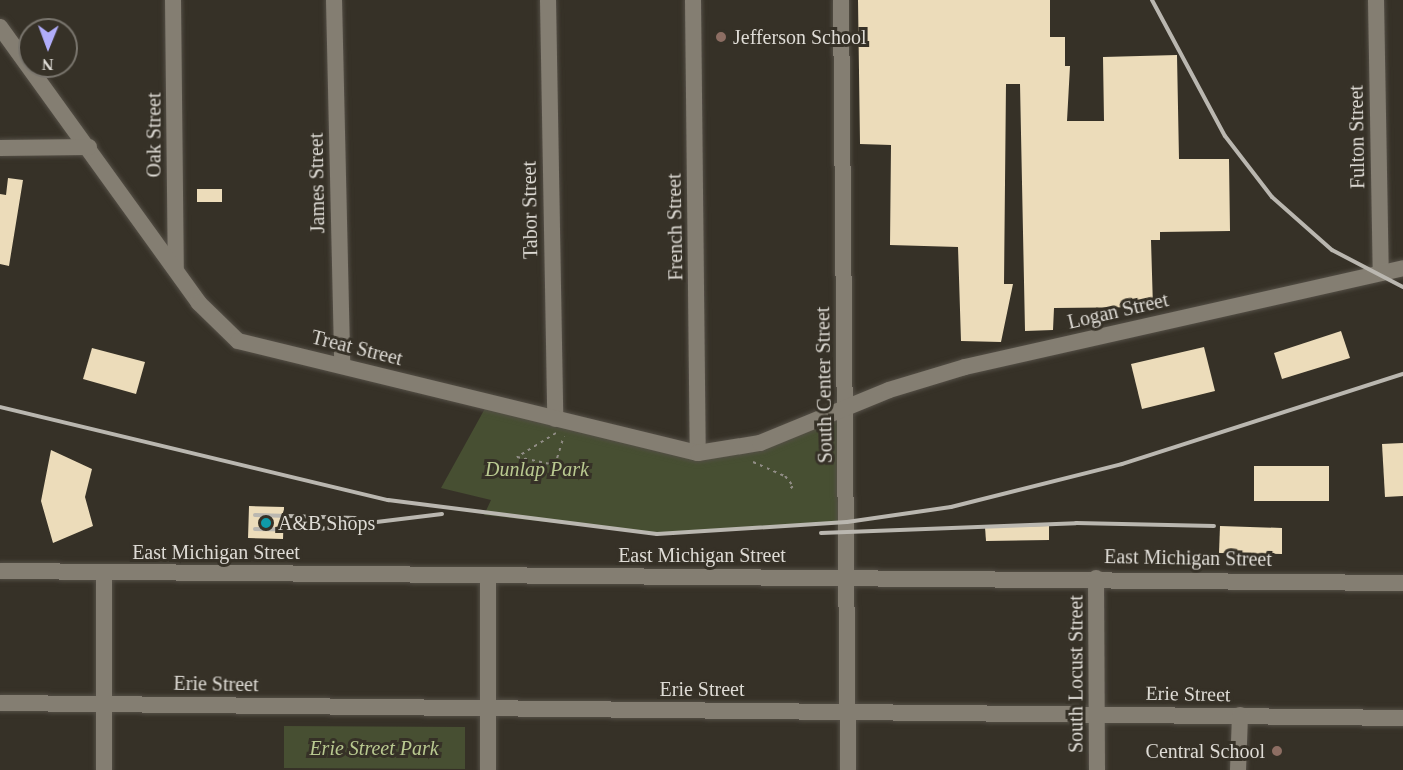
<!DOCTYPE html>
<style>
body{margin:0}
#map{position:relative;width:1403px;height:770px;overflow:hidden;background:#363127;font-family:"Times New Roman",serif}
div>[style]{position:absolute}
.green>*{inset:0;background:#474f32}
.building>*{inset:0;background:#ecdcba}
.path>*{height:2px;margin-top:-1px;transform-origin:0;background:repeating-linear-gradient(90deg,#918d86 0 3px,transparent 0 7.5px)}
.roads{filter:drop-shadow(0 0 2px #544f46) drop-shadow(0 0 2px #544f46)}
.minor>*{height:16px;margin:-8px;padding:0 8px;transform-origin:8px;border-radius:8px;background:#847e72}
.rail>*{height:4px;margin:-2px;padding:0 2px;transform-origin:2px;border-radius:2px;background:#bab7b0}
.dots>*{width:16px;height:16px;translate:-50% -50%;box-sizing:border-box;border:3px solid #363127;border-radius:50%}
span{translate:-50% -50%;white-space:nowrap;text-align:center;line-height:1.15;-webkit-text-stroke:6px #363127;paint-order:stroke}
.poi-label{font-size:20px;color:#dedbd5}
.left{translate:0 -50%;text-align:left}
.right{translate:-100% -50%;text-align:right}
.street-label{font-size:20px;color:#dedbd5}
.park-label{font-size:20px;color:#b9c990;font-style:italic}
.north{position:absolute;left:18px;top:18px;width:60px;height:60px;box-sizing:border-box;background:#363127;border:2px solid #79756d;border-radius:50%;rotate:181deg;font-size:16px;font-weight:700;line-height:24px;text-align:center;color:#dedbd5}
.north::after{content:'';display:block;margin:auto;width:21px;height:27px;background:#b1adfa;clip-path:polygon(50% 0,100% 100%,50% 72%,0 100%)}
</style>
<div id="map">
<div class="green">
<i style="clip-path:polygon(488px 403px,712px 454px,845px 407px,847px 522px,657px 534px,484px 515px,491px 500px,441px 488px)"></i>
<i style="clip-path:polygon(284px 726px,465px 727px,465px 769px,284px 768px)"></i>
</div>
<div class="building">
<i style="clip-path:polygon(858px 0,1050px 0,1050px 37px,1065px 37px,1065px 66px,1070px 66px,1067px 121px,1104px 121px,1103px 57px,1177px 55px,1179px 159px,1229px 159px,1230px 231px,1160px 232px,1160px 240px,1151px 240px,1153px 307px,1054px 308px,1053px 330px,1025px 331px,1020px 84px,1006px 84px,1004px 284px,1013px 284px,1001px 342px,961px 341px,958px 247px,890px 245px,891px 145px,860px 144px)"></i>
<i style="clip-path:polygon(8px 178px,23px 180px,9px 266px,0 264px,0 194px,6px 195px)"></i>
<i style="clip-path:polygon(197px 189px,222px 189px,222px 202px,197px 202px)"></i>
<i style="clip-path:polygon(1341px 331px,1350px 358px,1282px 379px,1274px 353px)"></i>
<i style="clip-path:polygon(1204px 347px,1215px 391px,1142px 409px,1131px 364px)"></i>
<i style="clip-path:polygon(92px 348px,145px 362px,136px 394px,83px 379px)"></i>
<i style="clip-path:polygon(1403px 443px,1403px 496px,1385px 497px,1382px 444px)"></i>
<i style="clip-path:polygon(51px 450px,92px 469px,85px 497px,93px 526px,53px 543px,41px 501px)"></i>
<i style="clip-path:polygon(1254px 466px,1329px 466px,1329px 501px,1254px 501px)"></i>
<i style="clip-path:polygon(249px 506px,284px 507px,283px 539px,248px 538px)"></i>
<i style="clip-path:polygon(1049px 526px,1049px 540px,986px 541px,985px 527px)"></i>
<i style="clip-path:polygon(1220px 526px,1282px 528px,1282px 554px,1219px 553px)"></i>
</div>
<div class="path">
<i style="left:556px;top:433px;width:46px;rotate:148.4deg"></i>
<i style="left:517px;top:457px;width:68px;rotate:11.8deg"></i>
<i style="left:753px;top:462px;width:35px;rotate:24deg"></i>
<i style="left:785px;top:476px;width:13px;rotate:51deg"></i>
<i style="left:793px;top:486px;width:6px;rotate:135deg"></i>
<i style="left:555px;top:465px;width:30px;rotate:-73deg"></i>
</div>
<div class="roads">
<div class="minor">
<i style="left:173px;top:0;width:269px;rotate:89.4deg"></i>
<i style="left:334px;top:0;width:366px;rotate:88.7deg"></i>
<i style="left:548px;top:0;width:419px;rotate:89deg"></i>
<i style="left:693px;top:0;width:453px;rotate:89.4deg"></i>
<i style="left:841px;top:0;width:770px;rotate:89.48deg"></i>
<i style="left:1376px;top:0;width:273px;rotate:89deg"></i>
<i style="left:0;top:27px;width:340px;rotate:54.2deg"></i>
<i style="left:199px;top:303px;width:54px;rotate:44.3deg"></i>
<i style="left:238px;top:341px;width:473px;rotate:13.7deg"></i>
<i style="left:698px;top:453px;width:63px;rotate:-9.2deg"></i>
<i style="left:760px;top:443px;width:139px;rotate:-22.3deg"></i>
<i style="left:889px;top:390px;width:79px;rotate:-16.8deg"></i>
<i style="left:965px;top:367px;width:449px;rotate:-12.7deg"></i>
<i style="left:0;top:148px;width:89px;rotate:-0.6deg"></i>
<i style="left:0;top:571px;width:1403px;rotate:0.49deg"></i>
<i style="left:104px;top:573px;width:197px;rotate:90deg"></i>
<i style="left:1096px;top:578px;width:192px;rotate:89.7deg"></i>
<i style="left:0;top:703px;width:1403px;rotate:0.61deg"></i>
<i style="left:488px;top:770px;width:195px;rotate:-90deg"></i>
<i style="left:1238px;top:770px;width:55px;rotate:-87.9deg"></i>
</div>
</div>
<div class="rail">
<i style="left:1152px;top:0;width:154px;rotate:61.8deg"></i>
<i style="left:1225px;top:136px;width:77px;rotate:52.4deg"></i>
<i style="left:1272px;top:197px;width:80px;rotate:41.5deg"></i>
<i style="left:1332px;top:250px;width:80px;rotate:27.5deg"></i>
<i style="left:0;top:407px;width:399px;rotate:13.5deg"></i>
<i style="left:388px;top:500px;width:271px;rotate:7.2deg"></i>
<i style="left:657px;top:534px;width:190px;rotate:-3.6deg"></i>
<i style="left:847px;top:522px;width:105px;rotate:-8.2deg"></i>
<i style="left:951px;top:507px;width:176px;rotate:-14.1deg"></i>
<i style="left:1122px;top:464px;width:295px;rotate:-17.8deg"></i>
<i style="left:255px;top:515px;width:100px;rotate:1.7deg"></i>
<i style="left:255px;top:529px;width:56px;rotate:1deg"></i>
<i style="left:311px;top:530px;width:132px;rotate:-7deg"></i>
<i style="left:821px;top:533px;width:255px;rotate:-2.2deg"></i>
<i style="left:1076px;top:523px;width:138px;rotate:1.2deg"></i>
</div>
<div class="dots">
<i style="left:721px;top:37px;background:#8d6e63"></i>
<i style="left:266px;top:523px;background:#0f9aa8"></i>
<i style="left:1277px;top:751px;background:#8d6e63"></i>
</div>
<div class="poi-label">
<span class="left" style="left:733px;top:37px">Jefferson School</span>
<span class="left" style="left:278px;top:523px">A&amp;B Shops</span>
<span class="right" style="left:1265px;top:751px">Central School</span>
</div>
<div class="street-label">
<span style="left:154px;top:135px;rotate:-90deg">Oak Street</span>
<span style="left:1357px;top:137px;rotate:-91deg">Fulton Street</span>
<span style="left:317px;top:183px;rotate:-91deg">James Street</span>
<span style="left:530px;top:210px;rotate:-91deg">Tabor Street</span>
<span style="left:675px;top:227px;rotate:-91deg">French Street</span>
<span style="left:1118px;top:311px;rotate:-13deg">Logan Street</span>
<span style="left:357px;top:348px;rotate:14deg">Treat Street</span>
<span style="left:824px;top:385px;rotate:-91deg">South Center Street</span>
<span style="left:216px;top:552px">East Michigan Street</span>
<span style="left:702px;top:555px">East Michigan Street</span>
<span style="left:1188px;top:558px;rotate:1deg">East Michigan Street</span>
<span style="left:1076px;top:674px;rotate:-90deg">South Locust Street</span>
<span style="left:216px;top:684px;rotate:1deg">Erie Street</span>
<span style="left:702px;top:689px">Erie Street</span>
<span style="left:1188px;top:694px;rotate:1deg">Erie Street</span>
</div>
<div class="park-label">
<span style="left:537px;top:469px">Dunlap Park</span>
<span style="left:374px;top:748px">Erie Street Park</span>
</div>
<div class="north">N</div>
</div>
